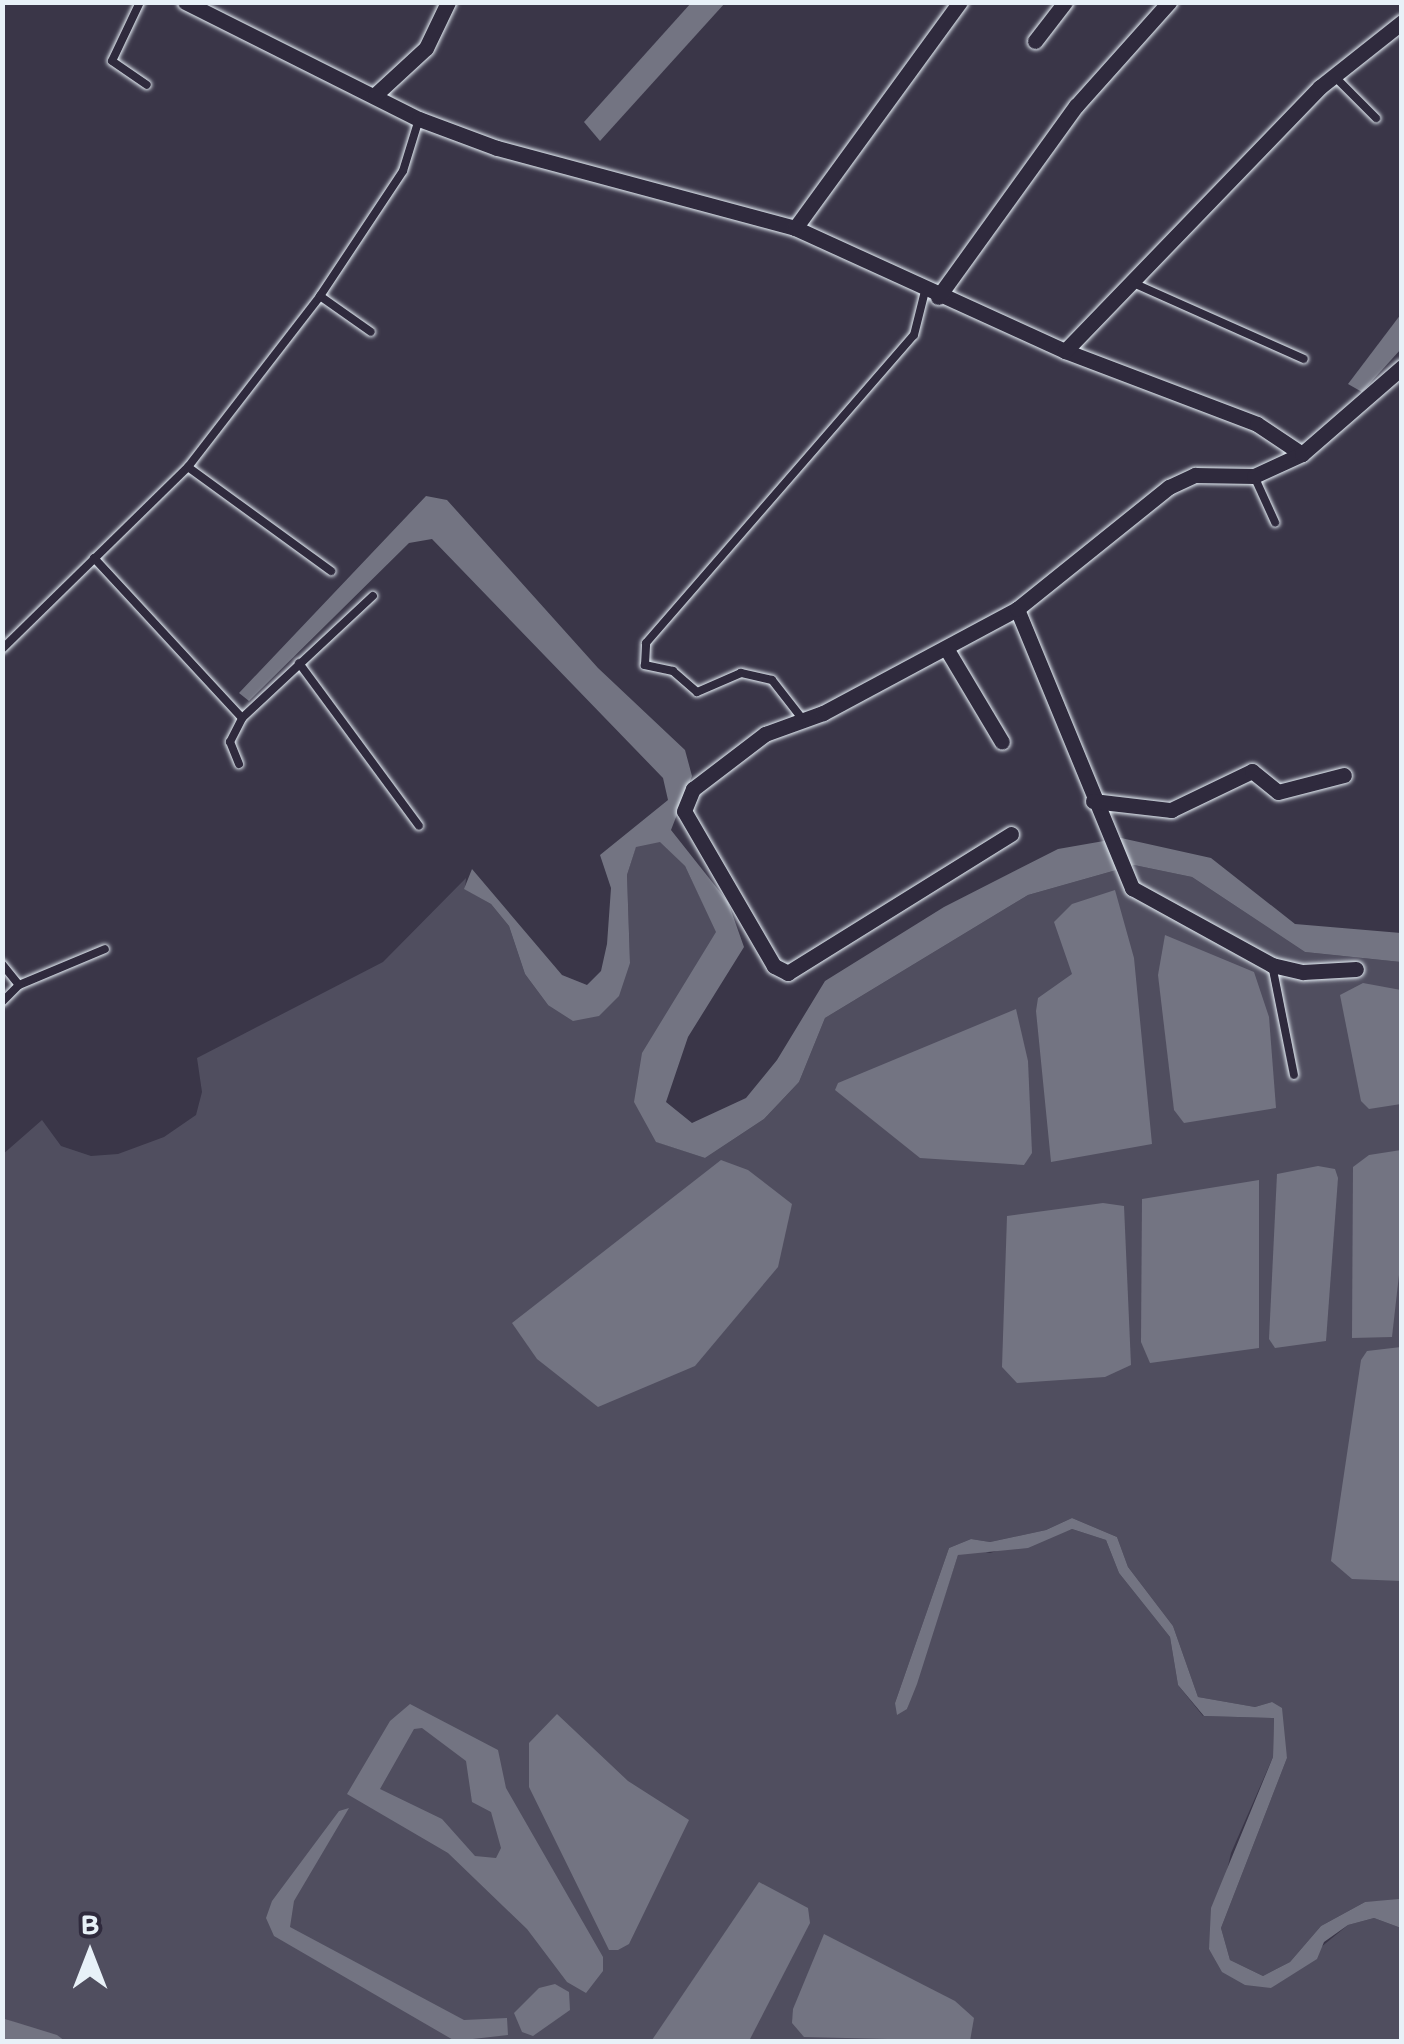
<!DOCTYPE html>
<style>
body{margin:0}
#map{position:relative;width:1404px;height:2044px;overflow:hidden;background:#3a3648;font-family:Itim,sans-serif}
div>[style]{position:absolute}
.green>*{inset:0;background:#504e5f}
.water>*{inset:0;background:#737482}
.roads{filter:drop-shadow(0 0 2px #e8f1f8) drop-shadow(0 0 2px #e8f1f8)}
.service>*{height:8px;margin:-4px;padding:0 4px;transform-origin:4px;border-radius:4px;background:#2f2a3d}
.minor>*{height:15px;margin:-7.5px;padding:0 7.5px;transform-origin:7.5px;border-radius:7.5px;background:#2f2a3d}
span{translate:-50% -50%;white-space:nowrap;text-align:center;line-height:1.15;-webkit-text-stroke:8px #2f2a3d;paint-order:stroke}
.frame{position:absolute;inset:0;border:5px solid #e8f1f8;pointer-events:none}
.north{position:absolute;left:40px;top:1904px;width:100px;height:100px;-webkit-text-stroke:8px #2f2a3d;paint-order:stroke;rotate:0deg;font-size:28px;font-weight:700;line-height:40px;text-align:center;color:#e8f1f8}
.north::after{content:'';display:block;margin:auto;width:35px;height:45px;background:#e8f1f8;clip-path:polygon(50% 0,100% 100%,50% 72%,0 100%)}
</style>
<div id="map">
<div class="green">
<i style="clip-path:polygon(660px 841px,685px 866px,717px 932px,674px 1007px,657px 1142px,705px 1158px,764px 1119px,799px 1082px,825px 1018px,1028px 895px,1134px 865px,1192px 877px,1305px 952px,1401px 962px,1401px 1901px,1365px 1902px,1321px 1926px,1290px 1962px,1263px 1976px,1230px 1960px,1221px 1928px,1287px 1758px,1272px 1702px,1255px 1707px,1198px 1697px,1173px 1626px,1128px 1567px,1117px 1537px,1072px 1518px,1046px 1530px,990px 1542px,971px 1539px,949px 1548px,895px 1703px,907px 1709px,958px 1555px,972px 1549px,990px 1553px,1072px 1529px,1106px 1540px,1119px 1573px,1170px 1637px,1178px 1685px,1203px 1716px,1274px 1718px,1273px 1757px,1231px 1853px,1209px 1949px,1271px 1988px,1348px 1925px,1374px 1918px,1401px 1928px,1401px 2041px,65px 2042px,3px 2018px,2px 1155px,42px 1120px,61px 1146px,91px 1156px,118px 1154px,164px 1137px,196px 1115px,202px 1092px,197px 1058px,383px 962px,466px 878px,465px 889px,491px 904px,509px 926px,525px 974px,548px 1005px,630px 963px,627px 875px,636px 846px)"></i>
</div>
<div class="water">
<i style="clip-path:polygon(691px 3px,725px 3px,600px 141px,584px 122px)"></i>
<i style="clip-path:polygon(1401px 314px,1401px 349px,1362px 392px,1348px 384px)"></i>
<i style="clip-path:polygon(426px 496px,447px 500px,598px 668px,685px 750px,692px 776px,671px 830px,728px 902px,744px 947px,688px 1037px,666px 1102px,692px 1123px,746px 1098px,777px 1060px,825px 981px,944px 907px,1058px 849px,1121px 838px,1211px 858px,1295px 924px,1401px 933px,1401px 962px,1305px 952px,1192px 877px,1134px 865px,1028px 895px,825px 1018px,799px 1082px,764px 1119px,705px 1158px,656px 1142px,634px 1102px,642px 1053px,716px 932px,685px 866px,660px 842px,636px 847px,627px 875px,630px 963px,619px 996px,599px 1016px,573px 1021px,548px 1005px,525px 974px,509px 926px,491px 904px,464px 889px,472px 869px,562px 975px,587px 985px,601px 971px,607px 944px,611px 888px,600px 855px,668px 800px,663px 778px,432px 539px,409px 543px,249px 701px,239px 693px)"></i>
<i style="clip-path:polygon(1115px 890px,1134px 958px,1152px 1144px,1051px 1162px,1036px 1011px,1038px 998px,1072px 974px,1054px 922px,1072px 904px)"></i>
<i style="clip-path:polygon(1165px 935px,1254px 972px,1269px 1017px,1276px 1108px,1184px 1123px,1174px 1110px,1158px 975px)"></i>
<i style="clip-path:polygon(1363px 983px,1401px 990px,1401px 1104px,1369px 1109px,1361px 1101px,1340px 995px)"></i>
<i style="clip-path:polygon(1016px 1009px,1028px 1061px,1032px 1153px,1024px 1165px,920px 1158px,835px 1090px,838px 1083px)"></i>
<i style="clip-path:polygon(1401px 1150px,1401px 1257px,1392px 1337px,1352px 1338px,1353px 1167px,1369px 1155px)"></i>
<i style="clip-path:polygon(721px 1160px,748px 1170px,792px 1204px,778px 1267px,695px 1366px,598px 1407px,537px 1359px,512px 1323px)"></i>
<i style="clip-path:polygon(1318px 1166px,1335px 1169px,1338px 1178px,1326px 1341px,1275px 1348px,1269px 1339px,1277px 1174px)"></i>
<i style="clip-path:polygon(1259px 1180px,1259px 1348px,1150px 1363px,1141px 1342px,1142px 1199px)"></i>
<i style="clip-path:polygon(1103px 1203px,1124px 1206px,1131px 1365px,1105px 1377px,1017px 1383px,1002px 1367px,1007px 1216px)"></i>
<i style="clip-path:polygon(1401px 1347px,1401px 1581px,1352px 1579px,1331px 1561px,1361px 1360px,1367px 1351px)"></i>
<i style="clip-path:polygon(1072px 1518px,1117px 1537px,1128px 1567px,1173px 1626px,1198px 1697px,1255px 1707px,1272px 1702px,1282px 1708px,1287px 1758px,1221px 1928px,1230px 1960px,1263px 1976px,1290px 1962px,1321px 1926px,1365px 1902px,1399px 1899px,1401px 1928px,1374px 1918px,1348px 1925px,1324px 1942px,1317px 1959px,1271px 1988px,1245px 1985px,1222px 1972px,1209px 1949px,1211px 1908px,1273px 1757px,1274px 1718px,1204px 1716px,1178px 1685px,1170px 1637px,1119px 1573px,1106px 1540px,1072px 1529px,1028px 1548px,958px 1555px,917px 1684px,907px 1709px,897px 1715px,895px 1703px,949px 1548px,971px 1539px,990px 1542px,1046px 1530px)"></i>
<i style="clip-path:polygon(evenodd,410px 1704px,498px 1750px,506px 1788px,603px 1957px,603px 1971px,586px 1993px,567px 1982px,527px 1929px,448px 1853px,347px 1794px,390px 1721px,410px 1704px,422px 1728px,466px 1761px,472px 1802px,491px 1812px,501px 1848px,496px 1858px,475px 1856px,442px 1819px,380px 1789px,414px 1729px,422px 1728px)"></i>
<i style="clip-path:polygon(557px 1714px,628px 1781px,689px 1820px,629px 1944px,618px 1950px,609px 1950px,529px 1787px,529px 1743px)"></i>
<i style="clip-path:polygon(349px 1808px,294px 1901px,290px 1927px,464px 2020px,507px 2018px,508px 2035px,455px 2041px,274px 1936px,266px 1918px,272px 1901px,339px 1811px)"></i>
<i style="clip-path:polygon(759px 1882px,808px 1908px,810px 1923px,749px 2041px,652px 2040px)"></i>
<i style="clip-path:polygon(824px 1934px,955px 2001px,974px 2018px,970px 2041px,804px 2037px,792px 2023px,793px 2009px)"></i>
<i style="clip-path:polygon(555px 1984px,569px 1992px,570px 2010px,533px 2036px,522px 2032px,514px 2013px,539px 1988px)"></i>
<i style="clip-path:polygon(2px 2018px,57px 2035px,65px 2041px,3px 2041px)"></i>
</div>
<div class="roads">
<div class="service">
<i style="left:140px;top:2px;width:65px;rotate:115.4deg"></i>
<i style="left:112px;top:61px;width:42px;rotate:34.4deg"></i>
<i style="left:1333px;top:75px;width:61px;rotate:45deg"></i>
<i style="left:1131px;top:282px;width:189px;rotate:24deg"></i>
<i style="left:320px;top:296px;width:62px;rotate:35.2deg"></i>
<i style="left:188px;top:467px;width:177px;rotate:36deg"></i>
<i style="left:1254px;top:476px;width:51px;rotate:65.5deg"></i>
<i style="left:94px;top:558px;width:218px;rotate:47.2deg"></i>
<i style="left:242px;top:718px;width:179px;rotate:-43deg"></i>
<i style="left:2px;top:649px;width:260px;rotate:-44.4deg"></i>
<i style="left:188px;top:467px;width:216px;rotate:-52.3deg"></i>
<i style="left:320px;top:296px;width:150px;rotate:-56.4deg"></i>
<i style="left:403px;top:171px;width:54px;rotate:-72.9deg"></i>
<i style="left:299px;top:663px;width:202px;rotate:53.6deg"></i>
<i style="left:804px;top:721px;width:52px;rotate:-128deg"></i>
<i style="left:772px;top:680px;width:32px;rotate:-167deg"></i>
<i style="left:741px;top:673px;width:48px;rotate:156.6deg"></i>
<i style="left:697px;top:692px;width:32px;rotate:-139deg"></i>
<i style="left:673px;top:671px;width:29px;rotate:-168deg"></i>
<i style="left:645px;top:665px;width:22px;rotate:-87deg"></i>
<i style="left:646px;top:643px;width:408px;rotate:-49deg"></i>
<i style="left:914px;top:335px;width:45px;rotate:-76deg"></i>
<i style="left:239px;top:764px;width:24px;rotate:-112deg"></i>
<i style="left:230px;top:742px;width:27px;rotate:-63deg"></i>
<i style="left:2px;top:964px;width:27px;rotate:51deg"></i>
<i style="left:1272px;top:965px;width:112px;rotate:78.7deg"></i>
<i style="left:2px;top:1002px;width:24px;rotate:-45deg"></i>
<i style="left:19px;top:985px;width:93px;rotate:-22.7deg"></i>
</div>
<div class="minor">
<i style="left:185px;top:2px;width:262px;rotate:26.6deg"></i>
<i style="left:419px;top:119px;width:83px;rotate:20.4deg"></i>
<i style="left:497px;top:148px;width:309px;rotate:15deg"></i>
<i style="left:795px;top:228px;width:297px;rotate:24.5deg"></i>
<i style="left:1065px;top:351px;width:205px;rotate:20.8deg"></i>
<i style="left:1257px;top:424px;width:54px;rotate:33.7deg"></i>
<i style="left:1035px;top:41px;width:49px;rotate:-52.4deg"></i>
<i style="left:375px;top:95px;width:69px;rotate:-42.7deg"></i>
<i style="left:426px;top:48px;width:51px;rotate:-64.4deg"></i>
<i style="left:795px;top:228px;width:280px;rotate:-53.9deg"></i>
<i style="left:938px;top:297px;width:236px;rotate:-54.2deg"></i>
<i style="left:1076px;top:106px;width:140px;rotate:-48.2deg"></i>
<i style="left:1065px;top:351px;width:367px;rotate:-46deg"></i>
<i style="left:1320px;top:87px;width:105px;rotate:-38.4deg"></i>
<i style="left:1017px;top:609px;width:302px;rotate:67.6deg"></i>
<i style="left:1132px;top:888px;width:160px;rotate:28.8deg"></i>
<i style="left:1272px;top:965px;width:32px;rotate:13deg"></i>
<i style="left:1303px;top:972px;width:53px;rotate:-3.2deg"></i>
<i style="left:946px;top:648px;width:109px;rotate:59.2deg"></i>
<i style="left:1093px;top:801px;width:79px;rotate:6.6deg"></i>
<i style="left:1171px;top:810px;width:90px;rotate:-25.7deg"></i>
<i style="left:1252px;top:771px;width:33px;rotate:39deg"></i>
<i style="left:1278px;top:792px;width:68px;rotate:-14.4deg"></i>
<i style="left:1011px;top:834px;width:263px;rotate:148.1deg"></i>
<i style="left:788px;top:973px;width:16px;rotate:-153deg"></i>
<i style="left:774px;top:966px;width:179px;rotate:-120.1deg"></i>
<i style="left:684px;top:811px;width:24px;rotate:-68deg"></i>
<i style="left:693px;top:789px;width:91px;rotate:-37.4deg"></i>
<i style="left:765px;top:734px;width:62px;rotate:-19.9deg"></i>
<i style="left:823px;top:713px;width:220px;rotate:-28.2deg"></i>
<i style="left:1017px;top:609px;width:195px;rotate:-38.8deg"></i>
<i style="left:1169px;top:487px;width:29px;rotate:-25deg"></i>
<i style="left:1195px;top:475px;width:59px;rotate:1deg"></i>
<i style="left:1254px;top:476px;width:53px;rotate:-24.6deg"></i>
<i style="left:1302px;top:454px;width:133px;rotate:-41deg"></i>
</div>
</div>
<div class="frame"></div>
<div class="north">B</div>
</div>
